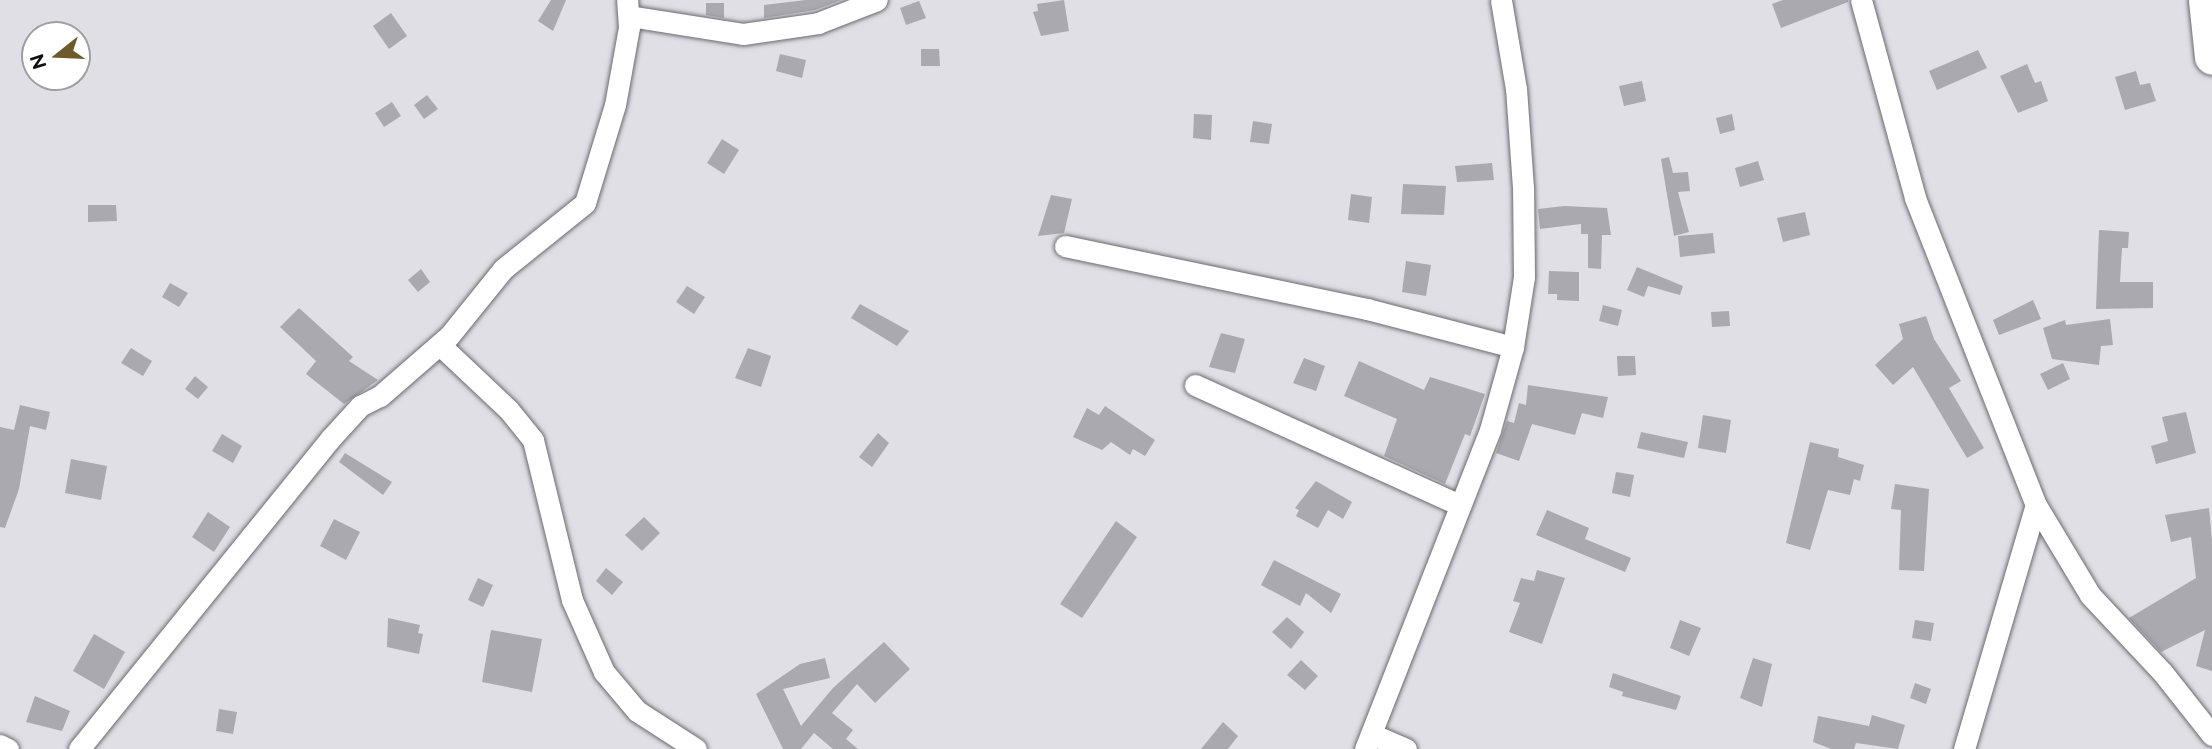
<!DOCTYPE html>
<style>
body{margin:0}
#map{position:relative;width:2212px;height:749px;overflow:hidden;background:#e0dfe6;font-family:Raleway,sans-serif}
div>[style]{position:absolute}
.building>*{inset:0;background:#aaa9af}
.roads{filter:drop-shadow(0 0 2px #6b6a6f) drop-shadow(0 0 2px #6b6a6f)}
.minor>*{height:21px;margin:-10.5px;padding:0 10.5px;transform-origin:10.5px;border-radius:10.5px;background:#fff}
.primary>*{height:35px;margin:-17.5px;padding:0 17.5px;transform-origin:17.5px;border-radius:17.5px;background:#fff}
span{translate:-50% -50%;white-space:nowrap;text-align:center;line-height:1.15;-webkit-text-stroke:5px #fff;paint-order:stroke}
.north{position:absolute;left:21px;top:21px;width:70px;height:70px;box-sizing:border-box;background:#fff;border:2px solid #9f9fa0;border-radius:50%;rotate:252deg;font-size:19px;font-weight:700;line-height:28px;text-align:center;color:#0f0f11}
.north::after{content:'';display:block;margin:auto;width:24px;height:32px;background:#6f5b2a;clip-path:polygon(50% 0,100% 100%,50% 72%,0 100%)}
</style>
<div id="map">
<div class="building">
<i style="clip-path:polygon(551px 0,566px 0,553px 31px,538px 21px)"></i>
<i style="clip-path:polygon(806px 0,841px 0,815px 10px,764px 18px,764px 5px)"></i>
<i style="clip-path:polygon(1064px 0,1069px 31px,1041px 36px,1033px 12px,1038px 11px,1037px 4px)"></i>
<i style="clip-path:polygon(1783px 0,1848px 0,1848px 2px,1781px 28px,1772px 4px)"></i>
<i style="clip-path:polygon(919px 1px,926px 18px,906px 25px,900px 8px)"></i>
<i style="clip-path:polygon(706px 3px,724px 3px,724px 18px,706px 15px)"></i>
<i style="clip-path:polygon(391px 13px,407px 36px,389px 49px,373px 26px)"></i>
<i style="clip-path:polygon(921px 49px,939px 49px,940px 66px,921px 66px)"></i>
<i style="clip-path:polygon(1978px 50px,1987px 68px,1937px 90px,1929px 71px)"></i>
<i style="clip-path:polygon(780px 54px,806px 60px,802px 78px,776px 71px)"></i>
<i style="clip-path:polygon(2027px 64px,2035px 83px,2041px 81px,2048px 101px,2018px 113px,2000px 76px)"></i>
<i style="clip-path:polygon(2136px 71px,2140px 85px,2150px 83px,2156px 101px,2125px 110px,2115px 77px)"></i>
<i style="clip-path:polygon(1642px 81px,1646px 101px,1624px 106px,1619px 86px)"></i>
<i style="clip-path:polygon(427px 95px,438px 109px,424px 119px,414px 105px)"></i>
<i style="clip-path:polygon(392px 102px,401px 116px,384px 127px,375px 113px)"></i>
<i style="clip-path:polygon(1194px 114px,1212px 115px,1211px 140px,1193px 138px)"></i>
<i style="clip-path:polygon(1732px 114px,1735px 130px,1720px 134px,1716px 118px)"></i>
<i style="clip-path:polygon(1253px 121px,1272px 124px,1269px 144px,1250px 142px)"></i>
<i style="clip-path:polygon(722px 139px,739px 150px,724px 174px,707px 163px)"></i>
<i style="clip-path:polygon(1669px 157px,1673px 173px,1688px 172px,1690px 191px,1678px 192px,1689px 232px,1674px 236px,1661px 159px)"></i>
<i style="clip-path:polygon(1758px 161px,1764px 180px,1740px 187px,1735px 168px)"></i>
<i style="clip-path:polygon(1492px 163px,1494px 180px,1457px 182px,1455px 166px)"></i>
<i style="clip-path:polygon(1403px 184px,1446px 186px,1444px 215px,1401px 214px)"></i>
<i style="clip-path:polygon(1351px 194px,1372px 197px,1369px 223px,1348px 220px)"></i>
<i style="clip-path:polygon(1051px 195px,1072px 199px,1064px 233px,1038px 236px)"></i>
<i style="clip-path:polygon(88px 205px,116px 205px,117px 221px,88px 222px)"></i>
<i style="clip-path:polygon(1564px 206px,1607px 208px,1611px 235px,1602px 235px,1601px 269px,1588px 268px,1588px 234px,1581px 234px,1581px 224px,1540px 229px,1538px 209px)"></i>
<i style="clip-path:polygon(1805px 212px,1810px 235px,1783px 242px,1777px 218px)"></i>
<i style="clip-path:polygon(2099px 230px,2129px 232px,2128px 248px,2122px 248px,2120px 282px,2153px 282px,2153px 308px,2096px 309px)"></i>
<i style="clip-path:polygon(1713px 233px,1715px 253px,1680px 257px,1678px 236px)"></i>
<i style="clip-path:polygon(1406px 261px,1431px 265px,1426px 296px,1402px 292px)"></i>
<i style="clip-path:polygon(1637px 267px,1683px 286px,1680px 295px,1648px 286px,1644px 297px,1627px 290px)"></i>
<i style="clip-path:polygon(421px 269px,430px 282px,418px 292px,408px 280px)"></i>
<i style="clip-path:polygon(1549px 271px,1579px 272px,1579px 301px,1557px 300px,1557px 294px,1548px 294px)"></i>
<i style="clip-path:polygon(170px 283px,188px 293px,179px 307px,162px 297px)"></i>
<i style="clip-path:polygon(687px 286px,705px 297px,694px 314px,676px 302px)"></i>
<i style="clip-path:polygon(2033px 300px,2041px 319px,1999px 335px,1993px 320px)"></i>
<i style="clip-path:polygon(860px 304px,909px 331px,897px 346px,851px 318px)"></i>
<i style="clip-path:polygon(1603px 305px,1622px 310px,1618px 326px,1599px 321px)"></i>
<i style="clip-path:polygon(299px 308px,353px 357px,349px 361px,378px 380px,344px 404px,306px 374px,316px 361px,280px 327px)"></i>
<i style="clip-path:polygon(1729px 311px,1730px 326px,1712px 327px,1711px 312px)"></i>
<i style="clip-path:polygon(1926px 316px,1934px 339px,1961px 381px,1949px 388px,1984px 448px,1967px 458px,1913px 367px,1893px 385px,1875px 365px,1903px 339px,1899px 324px)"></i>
<i style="clip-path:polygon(2110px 319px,2113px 345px,2101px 346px,2099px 365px,2052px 359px,2043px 328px,2065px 320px,2066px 325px)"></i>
<i style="clip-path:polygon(1221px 333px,1245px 339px,1235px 373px,1209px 367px)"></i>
<i style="clip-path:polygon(131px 348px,152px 361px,143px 376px,121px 363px)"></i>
<i style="clip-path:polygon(748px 348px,771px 356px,761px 387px,735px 378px)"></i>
<i style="clip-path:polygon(1617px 356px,1635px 356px,1636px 375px,1618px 376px)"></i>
<i style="clip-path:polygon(1304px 358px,1325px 366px,1316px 391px,1293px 383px)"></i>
<i style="clip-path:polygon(1359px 361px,1424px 390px,1430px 377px,1485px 394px,1470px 436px,1465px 434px,1445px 484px,1384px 456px,1397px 419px,1344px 396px)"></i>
<i style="clip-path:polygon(2063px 363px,2070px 379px,2048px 390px,2040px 374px)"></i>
<i style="clip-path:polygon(195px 376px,208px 387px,198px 399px,185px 389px)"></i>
<i style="clip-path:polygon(1528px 385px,1608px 397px,1603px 418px,1582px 413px,1575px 435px,1532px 424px,1519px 461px,1496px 453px,1507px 421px,1514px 423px,1519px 403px,1526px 405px)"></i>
<i style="clip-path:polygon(20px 405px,50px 412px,46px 430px,30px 426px,19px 489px,5px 528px,0 527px,0 427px,14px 430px)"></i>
<i style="clip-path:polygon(1105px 406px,1155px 440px,1145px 456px,1133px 449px,1130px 455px,1111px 442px,1102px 450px,1073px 437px,1087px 408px,1099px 415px)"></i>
<i style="clip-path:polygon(2186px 412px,2196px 453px,2156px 464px,2151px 446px,2168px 441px,2162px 417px)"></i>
<i style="clip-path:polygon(1703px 415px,1731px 420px,1726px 453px,1698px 448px)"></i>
<i style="clip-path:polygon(1641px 432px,1688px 442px,1684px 458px,1637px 448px)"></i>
<i style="clip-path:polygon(878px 433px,889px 443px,872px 467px,859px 457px)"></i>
<i style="clip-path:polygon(222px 434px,242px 446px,233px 463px,212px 451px)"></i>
<i style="clip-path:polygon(1810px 442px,1839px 449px,1838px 457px,1864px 465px,1860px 481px,1854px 479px,1850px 495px,1828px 490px,1810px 550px,1786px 543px)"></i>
<i style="clip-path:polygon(345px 453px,392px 482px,383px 495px,339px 462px)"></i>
<i style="clip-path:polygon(71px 459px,107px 466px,101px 500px,65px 493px)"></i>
<i style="clip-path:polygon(1616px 472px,1634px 475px,1630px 497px,1612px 493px)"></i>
<i style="clip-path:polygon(1316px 481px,1352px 502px,1343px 519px,1328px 510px,1318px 528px,1296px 516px,1299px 510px,1295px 508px)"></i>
<i style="clip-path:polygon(1895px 484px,1929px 489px,1924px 571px,1899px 570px,1901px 510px,1891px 509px)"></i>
<i style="clip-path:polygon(2209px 508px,2212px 541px,2212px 671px,2196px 666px,2205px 630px,2161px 652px,2129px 618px,2196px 578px,2191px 537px,2171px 542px,2165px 515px)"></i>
<i style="clip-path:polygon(1547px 510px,1589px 528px,1585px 539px,1631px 558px,1625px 572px,1536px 535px)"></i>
<i style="clip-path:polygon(208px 512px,230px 527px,214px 552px,192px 537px)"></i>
<i style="clip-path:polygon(644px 517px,660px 533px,642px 551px,625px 535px)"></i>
<i style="clip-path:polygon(334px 519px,360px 532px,346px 560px,320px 546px)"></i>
<i style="clip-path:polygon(1116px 521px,1137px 537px,1082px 618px,1060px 604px)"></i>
<i style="clip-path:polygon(1274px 560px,1341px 594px,1331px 613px,1306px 593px,1300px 606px,1261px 585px)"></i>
<i style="clip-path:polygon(606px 568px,623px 582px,612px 595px,596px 581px)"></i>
<i style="clip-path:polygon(1537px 570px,1565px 578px,1542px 644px,1509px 632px,1520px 603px,1513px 601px,1521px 578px,1534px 581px)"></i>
<i style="clip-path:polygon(478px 578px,493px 585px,483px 607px,468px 600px)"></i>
<i style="clip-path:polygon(1287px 617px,1304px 632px,1291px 649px,1272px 632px)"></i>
<i style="clip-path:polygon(388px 618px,420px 625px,418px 633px,423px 634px,419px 654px,387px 647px)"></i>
<i style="clip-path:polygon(1680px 620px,1701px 628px,1689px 656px,1670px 648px)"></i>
<i style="clip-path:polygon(1915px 620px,1934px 623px,1931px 641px,1912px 638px)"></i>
<i style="clip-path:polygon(491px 630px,542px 639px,532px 692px,482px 682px)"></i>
<i style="clip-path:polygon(94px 634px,125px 652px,104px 689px,73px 671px)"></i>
<i style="clip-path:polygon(884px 642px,910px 669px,875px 703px,857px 684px,832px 713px,853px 730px,846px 739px,858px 749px,833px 749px,814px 733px,801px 749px,783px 749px,756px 694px,800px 664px,825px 658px,830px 678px,783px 689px,801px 726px,833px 688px)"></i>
<i style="clip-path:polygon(1753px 658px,1772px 664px,1762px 707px,1740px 698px)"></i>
<i style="clip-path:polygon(1301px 660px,1318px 676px,1305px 690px,1287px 675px)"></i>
<i style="clip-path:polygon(1613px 673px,1681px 696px,1676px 710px,1622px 696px,1623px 692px,1609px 687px)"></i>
<i style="clip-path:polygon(1915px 683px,1931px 689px,1926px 704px,1910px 698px)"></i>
<i style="clip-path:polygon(35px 696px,70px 711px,62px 731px,26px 722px)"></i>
<i style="clip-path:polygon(219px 709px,237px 712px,233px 734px,216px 731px)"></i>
<i style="clip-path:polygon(1872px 715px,1905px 725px,1898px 749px,1856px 743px,1854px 749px,1831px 749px,1813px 742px,1818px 716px,1869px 726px)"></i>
<i style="clip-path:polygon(1223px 722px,1238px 736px,1228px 749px,1201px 749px)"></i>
</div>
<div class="roads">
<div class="minor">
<i style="left:1861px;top:0;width:205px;rotate:74.7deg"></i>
<i style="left:1915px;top:198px;width:330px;rotate:68.5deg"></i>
<i style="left:2036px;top:505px;width:105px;rotate:59deg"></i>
<i style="left:2090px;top:595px;width:107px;rotate:46.9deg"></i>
<i style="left:2163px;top:673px;width:79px;rotate:51.7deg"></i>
<i style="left:629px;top:16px;width:115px;rotate:9deg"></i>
<i style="left:743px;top:34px;width:76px;rotate:-8.3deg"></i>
<i style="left:818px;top:23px;width:63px;rotate:-21.3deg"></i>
<i style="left:1065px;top:246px;width:309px;rotate:11.8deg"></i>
<i style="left:1367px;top:309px;width:151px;rotate:14.6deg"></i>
<i style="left:440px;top:345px;width:93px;rotate:43.3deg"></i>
<i style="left:508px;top:409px;width:40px;rotate:51deg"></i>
<i style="left:533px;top:440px;width:165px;rotate:76.3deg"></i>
<i style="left:572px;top:600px;width:79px;rotate:66deg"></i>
<i style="left:604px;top:672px;width:51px;rotate:49.8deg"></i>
<i style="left:637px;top:711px;width:70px;rotate:32.8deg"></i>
<i style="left:1195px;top:385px;width:291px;rotate:24.4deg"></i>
<i style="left:1371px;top:734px;width:38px;rotate:23deg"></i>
<i style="left:0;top:745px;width:9px;rotate:27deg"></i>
<i style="left:79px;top:749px;width:399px;rotate:-51deg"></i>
<i style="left:330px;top:439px;width:45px;rotate:-47.7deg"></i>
<i style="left:360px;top:406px;width:22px;rotate:-27deg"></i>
<i style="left:380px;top:396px;width:91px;rotate:-41deg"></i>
<i style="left:449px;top:336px;width:86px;rotate:-51.1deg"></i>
<i style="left:503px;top:269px;width:105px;rotate:-38.8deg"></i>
<i style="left:585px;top:203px;width:102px;rotate:-73deg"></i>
<i style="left:615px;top:105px;width:79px;rotate:-79.8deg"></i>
<i style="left:629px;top:27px;width:27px;rotate:-94deg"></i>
<i style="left:1365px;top:749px;width:343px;rotate:-68.6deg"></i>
<i style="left:1490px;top:430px;width:86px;rotate:-74.5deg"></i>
<i style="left:1513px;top:347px;width:71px;rotate:-81.1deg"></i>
<i style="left:1524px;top:277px;width:89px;rotate:-90.6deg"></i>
<i style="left:1523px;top:188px;width:99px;rotate:-94deg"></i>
<i style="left:1516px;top:89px;width:90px;rotate:-99.6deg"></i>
<i style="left:1964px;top:749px;width:254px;rotate:-73.6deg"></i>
</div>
<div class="primary">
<i style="left:2206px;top:0;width:57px;rotate:84deg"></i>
</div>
</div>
<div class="north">N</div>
</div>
